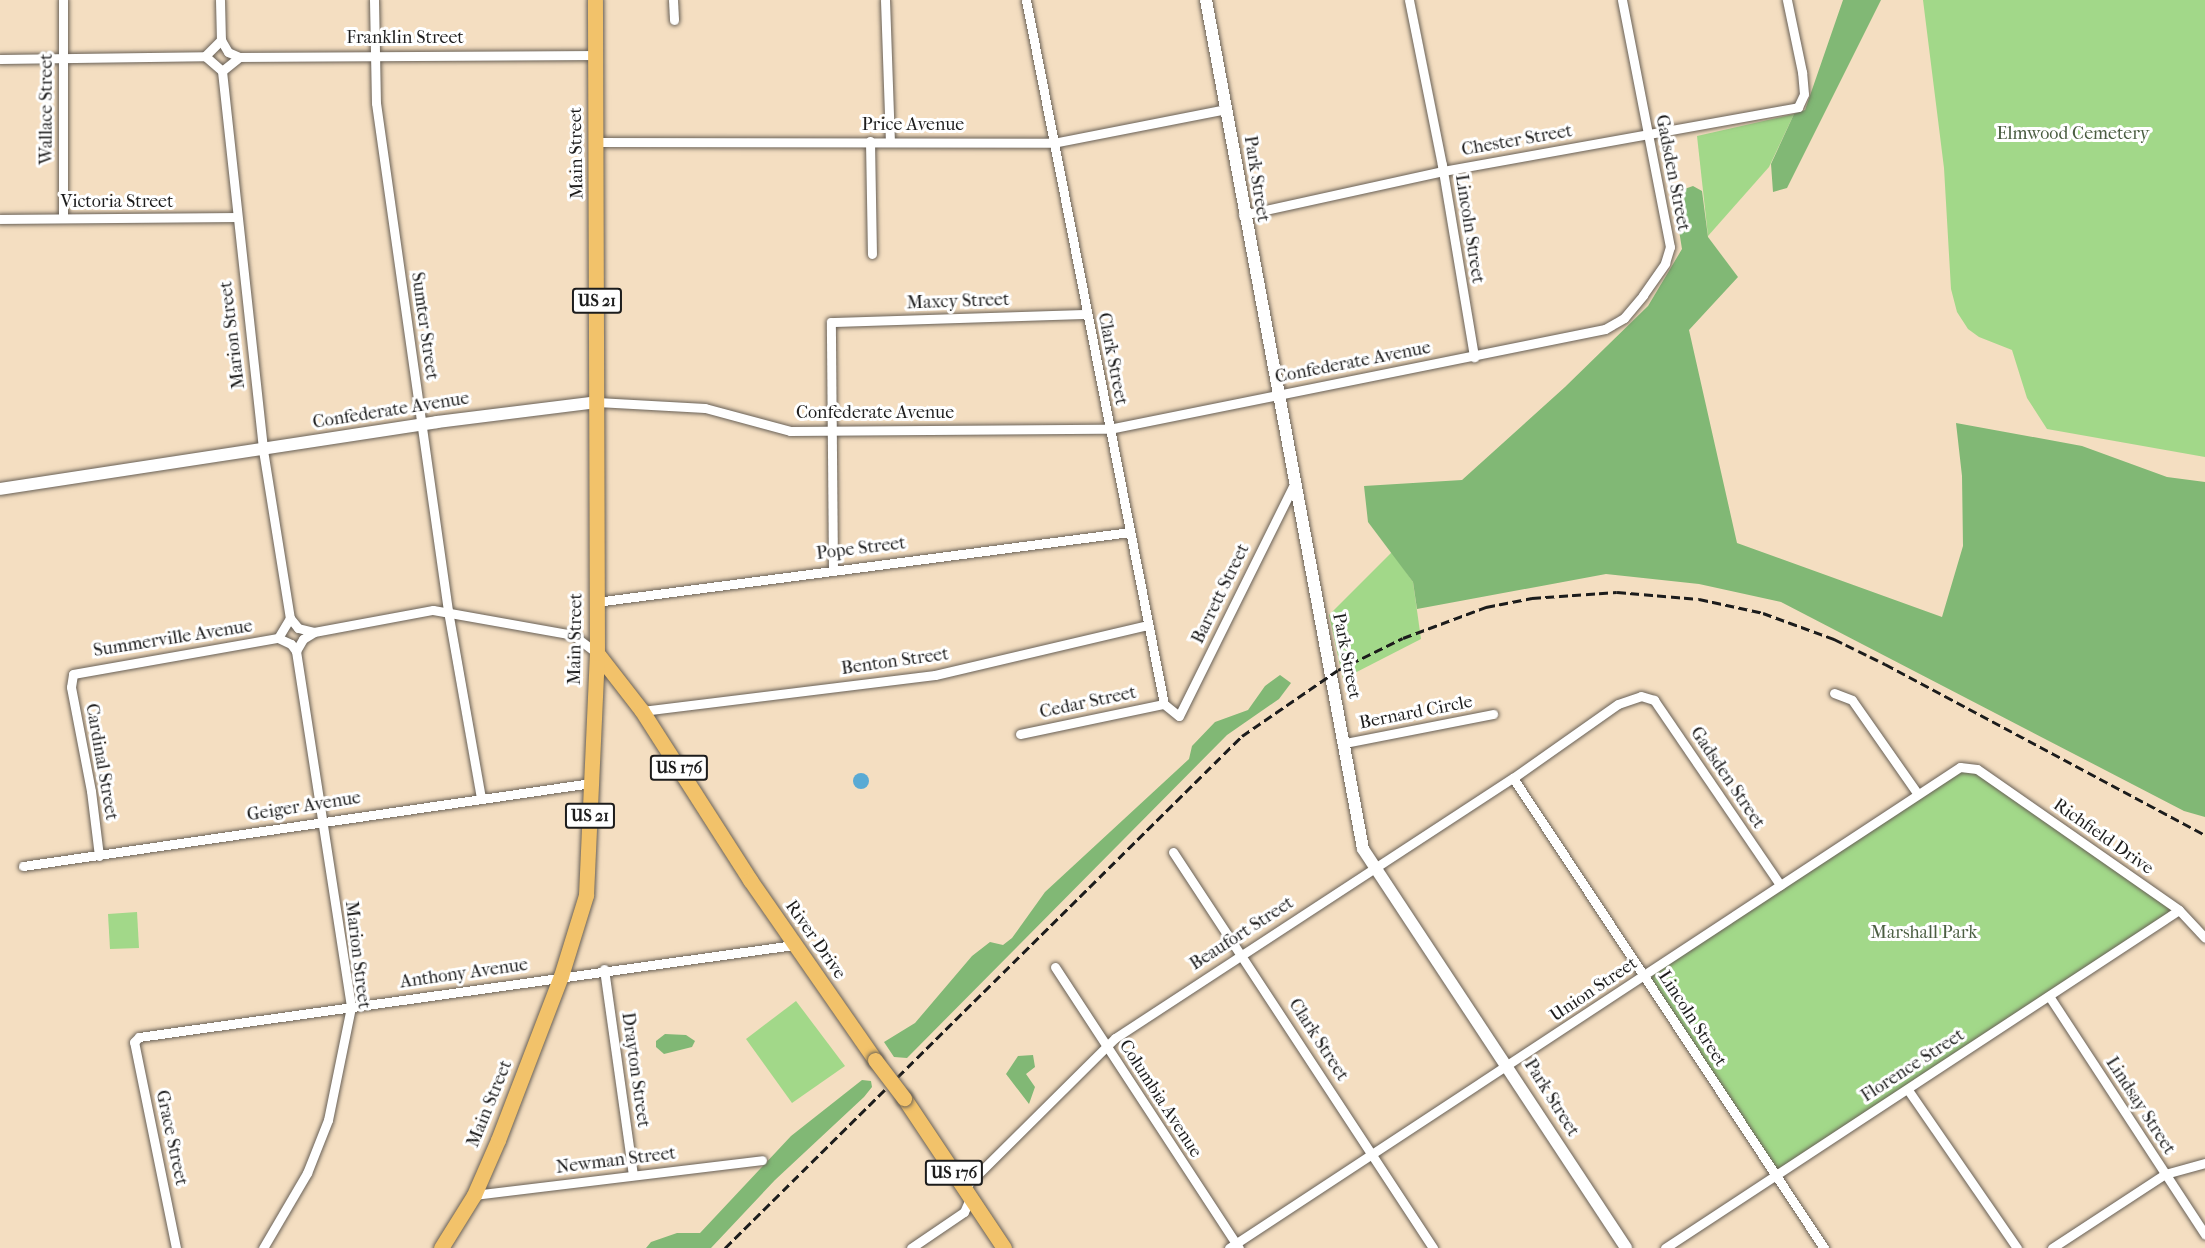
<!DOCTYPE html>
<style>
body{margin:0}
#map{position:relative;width:2205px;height:1248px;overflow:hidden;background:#f4dec1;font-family:"IM FELL French Canon",serif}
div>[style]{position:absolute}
.green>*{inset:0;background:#a2d889}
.forest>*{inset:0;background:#81b875}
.water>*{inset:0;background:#5aaad4}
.round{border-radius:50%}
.roads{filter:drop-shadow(0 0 2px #686056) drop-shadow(0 0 2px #686056)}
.minor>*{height:9px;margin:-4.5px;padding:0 4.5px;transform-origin:4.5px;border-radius:4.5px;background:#fff}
.tertiary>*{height:12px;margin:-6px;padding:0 6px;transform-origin:6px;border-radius:6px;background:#fff}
.primary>*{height:15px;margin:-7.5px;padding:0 7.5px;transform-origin:7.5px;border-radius:7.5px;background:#f2c26a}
.rail>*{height:3px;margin-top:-1.5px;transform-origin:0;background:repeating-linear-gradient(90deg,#1c1c1c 0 9px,transparent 0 13.5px)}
.bridges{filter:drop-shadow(0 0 2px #686056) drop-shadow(0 0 2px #686056)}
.primary-bridge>*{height:15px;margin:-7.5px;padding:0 7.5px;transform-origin:7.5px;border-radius:7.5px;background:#f2c26a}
span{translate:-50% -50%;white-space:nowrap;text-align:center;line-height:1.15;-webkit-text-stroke:6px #fff;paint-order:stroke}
.shield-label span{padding:2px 4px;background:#fff;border:2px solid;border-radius:4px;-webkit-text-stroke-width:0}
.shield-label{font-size:16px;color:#1c1c1c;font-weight:700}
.street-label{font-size:18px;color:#1c1c1c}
.park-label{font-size:18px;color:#4b5e42}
</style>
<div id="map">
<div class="green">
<i style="clip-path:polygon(1923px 0,2205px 0,2205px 457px,2047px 429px,2027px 398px,2012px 350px,1979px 337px,1968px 329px,1957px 312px,1951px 289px,1944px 168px)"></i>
<i style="clip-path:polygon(1794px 114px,1769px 167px,1708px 236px,1697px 136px)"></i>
<i style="clip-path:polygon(1392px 552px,1413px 582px,1421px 639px,1343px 679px,1329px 615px)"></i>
<i style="clip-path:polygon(1969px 766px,2179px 910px,1775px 1175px,1644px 977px)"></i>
<i style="clip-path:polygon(137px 912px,139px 948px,110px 949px,108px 914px)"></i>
<i style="clip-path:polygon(796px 1001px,845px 1066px,792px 1103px,746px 1039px)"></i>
</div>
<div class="forest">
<i style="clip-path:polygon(1843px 0,1881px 0,1787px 188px,1773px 192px,1771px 164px,1794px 114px,1805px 110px)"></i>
<i style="clip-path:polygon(1693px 186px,1702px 191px,1708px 237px,1738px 277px,1689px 330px,1737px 543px,1942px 617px,1963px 546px,1962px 476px,1956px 423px,2082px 446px,2167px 477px,2205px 482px,2205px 817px,2184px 811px,1781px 602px,1699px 584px,1606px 574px,1417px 609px,1413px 582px,1368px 522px,1364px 486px,1462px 480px,1565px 387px,1648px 306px,1682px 249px,1673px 193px)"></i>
<i style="clip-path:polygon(1280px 675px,1291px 683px,1279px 699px,1227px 735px,907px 1058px,894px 1057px,884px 1042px,915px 1023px,972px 956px,990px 942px,1003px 945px,1012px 938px,1045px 892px,1189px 759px,1192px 746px,1215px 722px,1248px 710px,1265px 686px)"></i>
<i style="clip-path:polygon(665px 1034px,686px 1035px,695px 1041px,692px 1047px,664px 1054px,656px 1047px,656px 1041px)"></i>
<i style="clip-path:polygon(1033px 1055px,1035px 1067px,1026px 1074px,1035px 1087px,1029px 1104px,1006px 1074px,1018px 1056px)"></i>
<i style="clip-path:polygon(862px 1080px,871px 1081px,872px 1087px,864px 1097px,775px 1180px,711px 1248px,646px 1248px,651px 1242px,677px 1233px,700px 1233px,791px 1136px)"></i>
</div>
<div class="water">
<i class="round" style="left:853px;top:773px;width:16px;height:16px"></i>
</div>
<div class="roads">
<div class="minor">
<i style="left:220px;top:0;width:40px;rotate:88.6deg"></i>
<i style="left:221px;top:40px;width:14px;rotate:60deg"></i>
<i style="left:228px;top:52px;width:12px;rotate:24deg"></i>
<i style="left:374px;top:0;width:103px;rotate:88.9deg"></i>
<i style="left:376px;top:103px;width:513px;rotate:81.93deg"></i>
<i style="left:448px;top:611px;width:190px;rotate:80deg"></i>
<i style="left:673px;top:0;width:20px;rotate:87deg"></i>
<i style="left:885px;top:0;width:141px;rotate:88deg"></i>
<i style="left:1026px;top:0;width:717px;rotate:78.91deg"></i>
<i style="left:1164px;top:704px;width:19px;rotate:39deg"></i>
<i style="left:1179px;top:716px;width:257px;rotate:-63.6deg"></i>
<i style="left:1409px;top:0;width:168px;rotate:78.7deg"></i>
<i style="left:1442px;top:165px;width:195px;rotate:80.5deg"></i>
<i style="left:205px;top:56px;width:23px;rotate:41deg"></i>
<i style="left:222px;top:71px;width:381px;rotate:83.8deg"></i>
<i style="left:263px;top:450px;width:170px;rotate:80.9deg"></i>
<i style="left:290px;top:618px;width:23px;rotate:121deg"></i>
<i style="left:0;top:59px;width:205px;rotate:-0.8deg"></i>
<i style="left:205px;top:56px;width:23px;rotate:-45deg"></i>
<i style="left:222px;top:71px;width:22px;rotate:-39deg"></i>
<i style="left:239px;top:57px;width:356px;rotate:-0.3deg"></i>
<i style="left:870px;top:141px;width:113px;rotate:89deg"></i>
<i style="left:597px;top:142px;width:456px;rotate:0.1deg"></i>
<i style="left:1053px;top:143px;width:176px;rotate:-11.1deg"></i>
<i style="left:1243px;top:215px;width:205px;rotate:-12.4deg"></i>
<i style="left:1443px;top:171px;width:361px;rotate:-10.2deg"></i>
<i style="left:1798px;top:107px;width:14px;rotate:-65deg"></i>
<i style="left:1804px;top:94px;width:22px;rotate:-95deg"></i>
<i style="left:1802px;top:72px;width:74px;rotate:-101.8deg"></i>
<i style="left:63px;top:218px;width:218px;rotate:-90deg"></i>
<i style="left:0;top:219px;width:235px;rotate:-0.5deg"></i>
<i style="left:597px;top:402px;width:108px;rotate:3.2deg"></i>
<i style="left:705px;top:408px;width:88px;rotate:15.1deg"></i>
<i style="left:790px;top:431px;width:319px;rotate:-0.4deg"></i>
<i style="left:1109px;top:429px;width:506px;rotate:-11.4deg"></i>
<i style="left:1605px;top:329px;width:22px;rotate:-30deg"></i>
<i style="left:1624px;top:318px;width:30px;rotate:-50deg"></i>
<i style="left:1643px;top:295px;width:39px;rotate:-55deg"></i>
<i style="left:1665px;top:263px;width:17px;rotate:-73deg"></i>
<i style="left:1670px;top:247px;width:252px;rotate:-101deg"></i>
<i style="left:833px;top:569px;width:247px;rotate:-90.5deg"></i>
<i style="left:831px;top:322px;width:256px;rotate:-1.8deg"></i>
<i style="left:596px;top:602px;width:539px;rotate:-7.47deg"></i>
<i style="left:290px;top:618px;width:13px;rotate:51deg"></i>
<i style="left:298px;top:628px;width:16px;rotate:14deg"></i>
<i style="left:296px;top:651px;width:14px;rotate:-60deg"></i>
<i style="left:303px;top:639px;width:13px;rotate:-32deg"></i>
<i style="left:314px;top:632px;width:121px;rotate:-10.5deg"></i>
<i style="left:433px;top:610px;width:142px;rotate:10.1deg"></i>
<i style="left:573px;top:635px;width:30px;rotate:37deg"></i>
<i style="left:1834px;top:693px;width:19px;rotate:21deg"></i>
<i style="left:1852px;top:700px;width:113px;rotate:55deg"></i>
<i style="left:642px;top:711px;width:295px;rotate:-7deg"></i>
<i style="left:935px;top:675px;width:219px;rotate:-13.2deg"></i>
<i style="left:1020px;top:734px;width:147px;rotate:-11.8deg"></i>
<i style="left:1345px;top:743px;width:151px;rotate:-11.1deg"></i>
<i style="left:1513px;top:778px;width:564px;rotate:56.51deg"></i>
<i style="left:1173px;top:852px;width:474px;rotate:56.7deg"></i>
<i style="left:99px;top:856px;width:65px;rotate:-97deg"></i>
<i style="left:91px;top:791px;width:106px;rotate:-100.9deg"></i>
<i style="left:71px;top:687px;width:13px;rotate:-81deg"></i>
<i style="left:73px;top:674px;width:208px;rotate:-10deg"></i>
<i style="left:278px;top:638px;width:14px;rotate:25deg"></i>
<i style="left:291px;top:644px;width:9px;rotate:54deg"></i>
<i style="left:296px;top:651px;width:360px;rotate:81.2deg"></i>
<i style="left:351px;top:1007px;width:115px;rotate:101.5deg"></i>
<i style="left:328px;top:1120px;width:57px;rotate:111.6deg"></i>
<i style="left:307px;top:1173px;width:87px;rotate:120.4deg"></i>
<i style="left:23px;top:866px;width:574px;rotate:-8.31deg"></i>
<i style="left:1055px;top:967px;width:336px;rotate:56.8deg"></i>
<i style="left:604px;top:969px;width:208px;rotate:82deg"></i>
<i style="left:2049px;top:996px;width:285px;rotate:56.8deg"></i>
<i style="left:1908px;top:1090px;width:192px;rotate:55.4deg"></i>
<i style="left:474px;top:1195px;width:290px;rotate:-6.9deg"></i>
<i style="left:176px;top:1248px;width:210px;rotate:-101.5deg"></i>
<i style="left:134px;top:1042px;width:7px;rotate:-45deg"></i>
<i style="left:139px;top:1037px;width:661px;rotate:-8deg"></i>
<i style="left:911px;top:1248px;width:64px;rotate:-34.2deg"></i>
<i style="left:964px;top:1212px;width:12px;rotate:-66deg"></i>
<i style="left:969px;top:1201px;width:14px;rotate:-111deg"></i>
<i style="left:964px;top:1188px;width:213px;rotate:-44.8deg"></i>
<i style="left:1115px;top:1038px;width:475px;rotate:-33.2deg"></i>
<i style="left:1513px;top:778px;width:128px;rotate:-35.2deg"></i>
<i style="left:1618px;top:704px;width:24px;rotate:-19deg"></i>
<i style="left:1641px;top:696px;width:14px;rotate:17deg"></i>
<i style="left:1654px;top:700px;width:224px;rotate:55.7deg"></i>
<i style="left:1229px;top:1248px;width:875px;rotate:-33.35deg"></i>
<i style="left:1960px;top:767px;width:17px;rotate:7deg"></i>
<i style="left:1977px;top:769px;width:246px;rotate:34.9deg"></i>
<i style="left:2179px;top:910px;width:38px;rotate:47deg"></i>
<i style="left:1665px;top:1248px;width:615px;rotate:-33.33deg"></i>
<i style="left:2052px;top:1248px;width:135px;rotate:-33.2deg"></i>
<i style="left:2165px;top:1174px;width:41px;rotate:-15.4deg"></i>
</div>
<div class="tertiary">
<i style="left:1206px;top:0;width:863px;rotate:79.52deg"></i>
<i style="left:1363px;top:849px;width:478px;rotate:56.6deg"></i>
<i style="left:0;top:489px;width:442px;rotate:-8.7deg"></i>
<i style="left:437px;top:422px;width:161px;rotate:-7.1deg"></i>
</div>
<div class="primary">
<i style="left:597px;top:653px;width:73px;rotate:52.2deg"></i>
<i style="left:642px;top:711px;width:201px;rotate:57.4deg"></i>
<i style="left:750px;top:880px;width:219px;rotate:55.2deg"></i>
<i style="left:904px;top:1098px;width:180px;rotate:56.3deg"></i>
<i style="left:441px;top:1248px;width:62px;rotate:-58.1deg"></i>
<i style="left:474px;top:1195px;width:60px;rotate:-66.4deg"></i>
<i style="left:498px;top:1140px;width:176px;rotate:-69deg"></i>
<i style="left:561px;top:976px;width:85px;rotate:-72.8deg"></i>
<i style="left:586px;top:895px;width:242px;rotate:-87.4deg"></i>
<i style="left:597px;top:653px;width:653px;rotate:-90.18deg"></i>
</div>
</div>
<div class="rail">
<i style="left:725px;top:1248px;width:728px;rotate:-44.72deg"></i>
<i style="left:1242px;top:736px;width:116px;rotate:-34.5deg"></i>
<i style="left:1338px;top:670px;width:72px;rotate:-26.2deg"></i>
<i style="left:1403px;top:638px;width:89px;rotate:-20.5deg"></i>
<i style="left:1486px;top:607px;width:47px;rotate:-11.1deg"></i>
<i style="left:1532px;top:598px;width:85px;rotate:-4deg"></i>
<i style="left:1617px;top:592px;width:82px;rotate:4.9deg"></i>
<i style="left:1699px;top:599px;width:66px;rotate:12.3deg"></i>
<i style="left:1763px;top:613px;width:76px;rotate:20.1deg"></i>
<i style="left:1834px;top:639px;width:57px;rotate:26.1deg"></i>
<i style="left:1885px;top:664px;width:363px;rotate:28.1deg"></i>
</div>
<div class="bridges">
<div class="primary-bridge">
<i style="left:875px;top:1060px;width:48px;rotate:52.7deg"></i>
</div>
</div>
<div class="shield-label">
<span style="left:597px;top:301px">US 21</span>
<span style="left:679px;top:768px">US 176</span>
<span style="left:590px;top:816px">US 21</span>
<span style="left:954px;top:1173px">US 176</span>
</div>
<div class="street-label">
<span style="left:405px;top:38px">Franklin Street</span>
<span style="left:47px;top:109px;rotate:-90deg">Wallace Street</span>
<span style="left:913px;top:125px">Price Avenue</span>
<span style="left:1517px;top:141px;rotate:-10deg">Chester Street</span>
<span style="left:577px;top:153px;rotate:-91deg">Main Street</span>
<span style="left:1672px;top:173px;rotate:79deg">Gadsden Street</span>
<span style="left:1256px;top:179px;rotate:81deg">Park Street</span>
<span style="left:117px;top:202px">Victoria Street</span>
<span style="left:1469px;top:229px;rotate:81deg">Lincoln Street</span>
<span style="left:958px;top:302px;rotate:-2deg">Maxcy Street</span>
<span style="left:424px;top:326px;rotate:82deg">Sumter Street</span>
<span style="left:233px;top:335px;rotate:-97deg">Marion Street</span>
<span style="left:1112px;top:359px;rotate:79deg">Clark Street</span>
<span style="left:1353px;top:363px;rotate:-11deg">Confederate Avenue</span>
<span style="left:391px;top:411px;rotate:-9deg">Confederate Avenue</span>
<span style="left:875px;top:413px">Confederate Avenue</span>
<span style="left:861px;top:549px;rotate:-7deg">Pope Street</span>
<span style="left:1221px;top:594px;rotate:-64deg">Barrett Street</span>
<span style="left:173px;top:639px;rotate:-9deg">Summerville Avenue</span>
<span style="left:576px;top:639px;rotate:-89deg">Main Street</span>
<span style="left:1346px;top:656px;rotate:79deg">Park Street</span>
<span style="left:895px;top:662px;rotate:-8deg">Benton Street</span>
<span style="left:1088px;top:703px;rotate:-12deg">Cedar Street</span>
<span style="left:1416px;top:713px;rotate:-11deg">Bernard Circle</span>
<span style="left:101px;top:762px;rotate:80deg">Cardinal Street</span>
<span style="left:1727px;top:778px;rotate:56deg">Gadsden Street</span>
<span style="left:304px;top:807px;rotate:-9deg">Geiger Avenue</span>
<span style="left:2103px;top:837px;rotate:35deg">Richfield Drive</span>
<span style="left:1242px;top:934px;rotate:-33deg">Beaufort Street</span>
<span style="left:815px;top:940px;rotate:55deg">River Drive</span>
<span style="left:357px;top:955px;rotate:83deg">Marion Street</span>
<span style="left:464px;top:974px;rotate:-8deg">Anthony Avenue</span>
<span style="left:1594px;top:990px;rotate:-34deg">Union Street</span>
<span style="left:1692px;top:1019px;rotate:57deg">Lincoln Street</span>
<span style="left:1318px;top:1040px;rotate:57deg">Clark Street</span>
<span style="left:1913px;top:1066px;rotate:-33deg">Florence Street</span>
<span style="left:635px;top:1070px;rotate:82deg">Drayton Street</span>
<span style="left:1551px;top:1098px;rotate:58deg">Park Street</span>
<span style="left:1160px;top:1099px;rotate:57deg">Columbia Avenue</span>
<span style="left:490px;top:1104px;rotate:-68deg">Main Street</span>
<span style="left:2140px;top:1106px;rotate:57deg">Lindsay Street</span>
<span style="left:171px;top:1138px;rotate:78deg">Grace Street</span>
<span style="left:616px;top:1161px;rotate:-7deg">Newman Street</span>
</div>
<div class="park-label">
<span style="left:2073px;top:134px">Elmwood Cemetery</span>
<span style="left:1924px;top:933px">Marshall Park</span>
</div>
</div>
